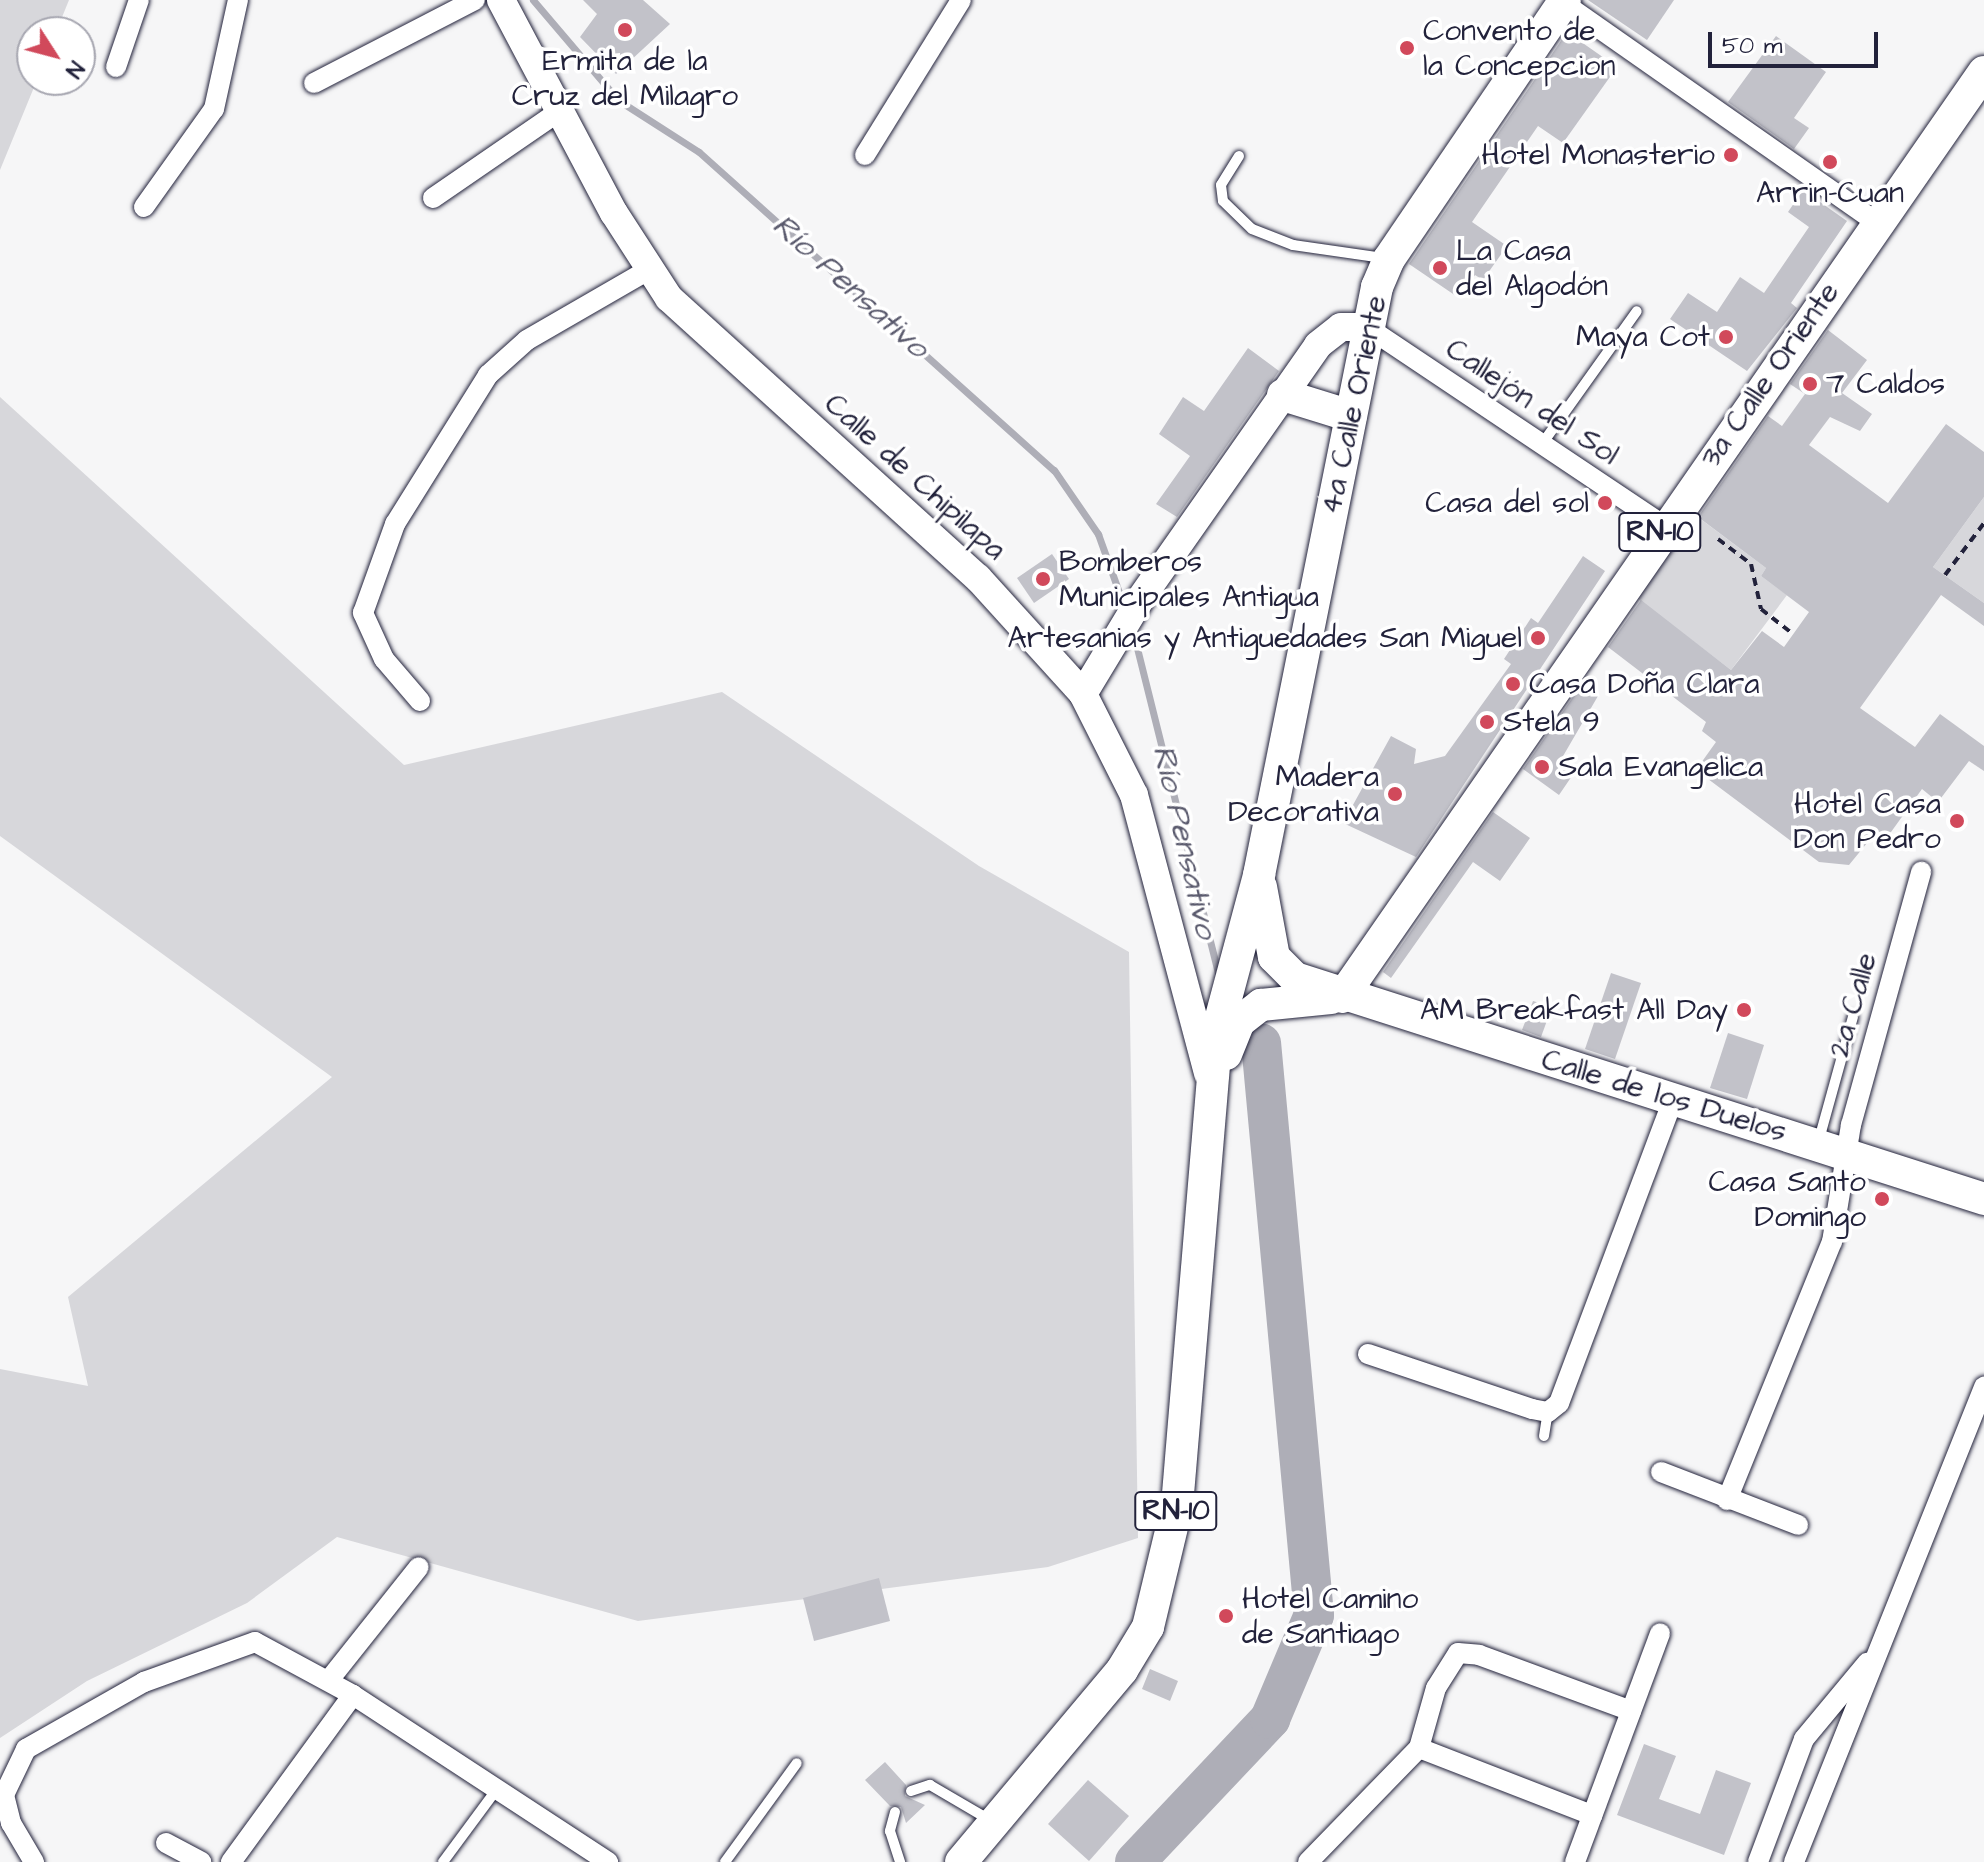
<!DOCTYPE html>
<meta charset="utf-8">
<style>
body{margin:0}
#map{position:relative;width:1984px;height:1862px;overflow:hidden;background:#f6f6f7;font-family:"Architects Daughter",sans-serif}
div>[style]{position:absolute}
.green>*{inset:0;background:#d7d7db}
.stream>*{height:7px;margin:-3.5px;padding:0 3.5px;transform-origin:3.5px;border-radius:3.5px;background:#aeaeb7}
.river>*{height:40px;margin:-20px;padding:0 20px;transform-origin:20px;border-radius:20px;background:#aeaeb7}
.building>*{inset:0;background:#c2c2c9}
.path>*{height:4px;margin-top:-2px;transform-origin:0;background:repeating-linear-gradient(90deg,#22223b 0 8px,transparent 0 14px)}
.roads{filter:drop-shadow(0 0 2px #22223b) drop-shadow(0 0 2px #22223b)}
.lane>*{height:10px;margin:-5px;padding:0 5px;transform-origin:5px;border-radius:5px;background:#fff}
.street>*{height:20px;margin:-10px;padding:0 10px;transform-origin:10px;border-radius:10px;background:#fff}
.secondary>*{height:28px;margin:-14px;padding:0 14px;transform-origin:14px;border-radius:14px;background:#fff}
.primary>*{height:32px;margin:-16px;padding:0 16px;transform-origin:16px;border-radius:16px;background:#fff}
.dots>*{width:22px;height:22px;translate:-50% -50%;box-sizing:border-box;border:4px solid #fff;border-radius:50%}
span{translate:-50% -50%;white-space:nowrap;text-align:center;line-height:1.15;-webkit-text-stroke:7px #fff;paint-order:stroke}
.shield-label span{padding:2px 6px;background:#fff;border:2px solid;border-radius:6px;-webkit-text-stroke-width:0}
.shield-label{font-size:28px;color:#22223b;font-weight:700}
.poi-label{font-size:30px;color:#22223b}
.left{translate:0 -50%;text-align:left}
.right{translate:-100% -50%;text-align:right}
.street-label{font-size:30px;color:#22223b}
.water-label{font-size:32px;color:#5a5a6d;font-style:italic}
.north{position:absolute;left:16px;top:16px;width:80px;height:80px;box-sizing:border-box;background:#fff;border:2px solid #a7a7b1;border-radius:50%;rotate:126deg;font-size:22px;font-weight:700;line-height:32px;text-align:center;color:#22223b}
.north::after{content:'';display:block;margin:auto;width:28px;height:36px;background:#d1495b;clip-path:polygon(50% 0,100% 100%,50% 72%,0 100%)}
.scale{position:absolute;left:1708px;top:32px;width:170px;height:36px;box-sizing:border-box;border:4px solid #22223b;border-top:0;padding-left:10px;font-size:24px;line-height:28px;white-space:nowrap;color:#22223b;-webkit-text-stroke:6px #fff;paint-order:stroke}
</style>
<div id="map">
<div class="green">
<i style="clip-path:polygon(0 0,69px 0,56px 32px,32px 32px,37px 80px,0 170px)"></i>
<i style="clip-path:polygon(0 397px,404px 765px,722px 692px,979px 866px,1129px 952px,1138px 1538px,1048px 1567px,638px 1621px,337px 1537px,247px 1603px,87px 1681px,0 1738px,0 1369px,88px 1386px,68px 1297px,332px 1077px,0 836px)"></i>
<i style="clip-path:polygon(1984px 497px,1984px 603px,1933px 567px)"></i>
<i style="clip-path:polygon(1687px 509px,1766px 568px,1761px 576px,1787px 595px,1731px 670px,1629px 592px)"></i>
</div>
<div class="stream">
<i style="left:533px;top:0;width:131px;rotate:49.6deg"></i>
<i style="left:618px;top:100px;width:96px;rotate:32.7deg"></i>
<i style="left:699px;top:152px;width:477px;rotate:41.9deg"></i>
<i style="left:1054px;top:470px;width:78px;rotate:55.5deg"></i>
<i style="left:1098px;top:534px;width:80px;rotate:70.2deg"></i>
<i style="left:1132px;top:628px;width:363px;rotate:76deg"></i>
<i style="left:1250px;top:1023px;width:23px;rotate:61deg"></i>
</div>
<div class="river">
<i style="left:1135px;top:1862px;width:197px;rotate:-46.6deg"></i>
<i style="left:1270px;top:1719px;width:113px;rotate:-67.1deg"></i>
<i style="left:1314px;top:1615px;width:574px;rotate:-95.29deg"></i>
</div>
<div class="building">
<i style="clip-path:polygon(583px 0,643px 0,670px 24px,616px 74px,580px 37px,597px 14px)"></i>
<i style="clip-path:polygon(1588px 0,1674px 0,1647px 40px)"></i>
<i style="clip-path:polygon(1567px 32px,1617px 67px,1563px 143px,1538px 126px,1472px 222px,1507px 246px,1483px 280px,1475px 275px,1459px 298px,1409px 264px)"></i>
<i style="clip-path:polygon(1776px 36px,1826px 72px,1794px 118px,1809px 128px,1794px 149px,1728px 102px)"></i>
<i style="clip-path:polygon(1803px 190px,1847px 221px,1791px 303px,1797px 308px,1747px 371px,1670px 319px,1688px 293px,1717px 312px,1740px 277px,1764px 293px,1809px 227px,1788px 212px)"></i>
<i style="clip-path:polygon(1828px 330px,1867px 360px,1842px 393px,1872px 414px,1860px 431px,1830px 417px,1809px 445px,1888px 503px,1946px 424px,1984px 452px,1984px 497px,1933px 567px,1984px 603px,1984px 626px,1941px 595px,1860px 708px,1915px 747px,1940px 714px,1984px 746px,1984px 771px,1969px 761px,1938px 802px,1922px 789px,1886px 839px,1876px 832px,1849px 865px,1819px 862px,1696px 770px,1716px 742px,1702px 731px,1706px 722px,1608px 647px,1641px 600px,1731px 670px,1762px 631px,1784px 647px,1809px 612px,1761px 576px,1766px 568px,1698px 517px,1768px 416px,1782px 426px,1805px 394px,1790px 384px)"></i>
<i style="clip-path:polygon(1248px 348px,1279px 371px,1177px 517px,1156px 504px,1190px 456px,1159px 434px,1183px 397px,1204px 411px)"></i>
<i style="clip-path:polygon(1052px 554px,1069px 579px,1034px 603px,1017px 578px)"></i>
<i style="clip-path:polygon(1583px 556px,1605px 571px,1416px 857px,1343px 823px,1391px 736px,1416px 749px,1414px 764px,1445px 756px,1511px 664px,1504px 659px,1531px 618px,1538px 623px)"></i>
<i style="clip-path:polygon(1582px 684px,1598px 696px,1559px 763px,1574px 773px,1559px 795px,1523px 769px)"></i>
<i style="clip-path:polygon(1493px 812px,1530px 838px,1500px 881px,1473px 862px,1391px 978px,1383px 972px)"></i>
<i style="clip-path:polygon(1611px 973px,1641px 983px,1615px 1059px,1585px 1049px)"></i>
<i style="clip-path:polygon(1533px 1001px,1552px 1007px,1541px 1037px,1522px 1030px)"></i>
<i style="clip-path:polygon(1728px 1033px,1764px 1045px,1747px 1099px,1710px 1088px)"></i>
<i style="clip-path:polygon(879px 1578px,890px 1621px,814px 1641px,803px 1598px)"></i>
<i style="clip-path:polygon(1150px 1669px,1178px 1681px,1170px 1701px,1142px 1689px)"></i>
<i style="clip-path:polygon(1644px 1744px,1676px 1756px,1659px 1799px,1700px 1814px,1716px 1770px,1751px 1783px,1724px 1855px,1617px 1815px)"></i>
<i style="clip-path:polygon(885px 1762px,906px 1785px,905px 1796px,925px 1805px,906px 1823px,901px 1807px,890px 1806px,865px 1780px)"></i>
<i style="clip-path:polygon(1088px 1780px,1129px 1816px,1089px 1861px,1048px 1824px)"></i>
</div>
<div class="path">
<i style="left:1718px;top:539px;width:41px;rotate:37.1deg"></i>
<i style="left:1751px;top:564px;width:46px;rotate:77.5deg"></i>
<i style="left:1761px;top:609px;width:41px;rotate:38deg"></i>
<i style="left:1945px;top:575px;width:65px;rotate:-53.1deg"></i>
</div>
<div class="roads">
<div class="lane">
<i style="left:1239px;top:156px;width:34px;rotate:122deg"></i>
<i style="left:1221px;top:185px;width:16px;rotate:83deg"></i>
<i style="left:1223px;top:201px;width:40px;rotate:44deg"></i>
<i style="left:1252px;top:229px;width:44px;rotate:21.3deg"></i>
<i style="left:1293px;top:245px;width:91px;rotate:8.2deg"></i>
<i style="left:1542px;top:444px;width:163px;rotate:-54.5deg"></i>
<i style="left:1818px;top:1143px;width:131px;rotate:-74.5deg"></i>
<i style="left:1544px;top:1436px;width:24px;rotate:-81deg"></i>
<i style="left:911px;top:1791px;width:20px;rotate:-18deg"></i>
<i style="left:930px;top:1785px;width:69px;rotate:30.3deg"></i>
<i style="left:895px;top:1812px;width:20px;rotate:105deg"></i>
<i style="left:890px;top:1831px;width:33px;rotate:72deg"></i>
<i style="left:443px;top:1862px;width:91px;rotate:-53.5deg"></i>
<i style="left:725px;top:1862px;width:122px;rotate:-54deg"></i>
</div>
<div class="street">
<i style="left:1559px;top:0;width:388px;rotate:35deg"></i>
<i style="left:116px;top:67px;width:71px;rotate:-71.1deg"></i>
<i style="left:314px;top:83px;width:181px;rotate:-27.3deg"></i>
<i style="left:865px;top:155px;width:182px;rotate:-58.2deg"></i>
<i style="left:433px;top:198px;width:155px;rotate:-34.5deg"></i>
<i style="left:144px;top:207px;width:120px;rotate:-54.5deg"></i>
<i style="left:214px;top:109px;width:112px;rotate:-77.6deg"></i>
<i style="left:1367px;top:327px;width:358px;rotate:33.8deg"></i>
<i style="left:420px;top:701px;width:55px;rotate:-130.6deg"></i>
<i style="left:384px;top:659px;width:51px;rotate:-114.5deg"></i>
<i style="left:363px;top:613px;width:95px;rotate:-70.2deg"></i>
<i style="left:395px;top:524px;width:176px;rotate:-58deg"></i>
<i style="left:488px;top:375px;width:52px;rotate:-41.9deg"></i>
<i style="left:527px;top:340px;width:140px;rotate:-30deg"></i>
<i style="left:1368px;top:1354px;width:173px;rotate:18.5deg"></i>
<i style="left:1532px;top:1409px;width:16px;rotate:11deg"></i>
<i style="left:1548px;top:1412px;width:14px;rotate:-39deg"></i>
<i style="left:1559px;top:1403px;width:325px;rotate:-69.4deg"></i>
<i style="left:1661px;top:1472px;width:147px;rotate:21.1deg"></i>
<i style="left:1727px;top:1500px;width:279px;rotate:-67.9deg"></i>
<i style="left:1832px;top:1242px;width:119px;rotate:-80.8deg"></i>
<i style="left:1851px;top:1125px;width:263px;rotate:-74.5deg"></i>
<i style="left:329px;top:1680px;width:144px;rotate:-51.5deg"></i>
<i style="left:1419px;top:1748px;width:186px;rotate:21.2deg"></i>
<i style="left:166px;top:1843px;width:40px;rotate:28deg"></i>
<i style="left:34px;top:1862px;width:45px;rotate:-120.5deg"></i>
<i style="left:11px;top:1823px;width:29px;rotate:-104deg"></i>
<i style="left:4px;top:1795px;width:51px;rotate:-64.4deg"></i>
<i style="left:26px;top:1749px;width:136px;rotate:-29.6deg"></i>
<i style="left:144px;top:1682px;width:118px;rotate:-19.8deg"></i>
<i style="left:255px;top:1642px;width:111px;rotate:28.4deg"></i>
<i style="left:353px;top:1695px;width:305px;rotate:33.2deg"></i>
<i style="left:231px;top:1862px;width:207px;rotate:-53.9deg"></i>
<i style="left:1308px;top:1862px;width:159px;rotate:-45.8deg"></i>
<i style="left:1419px;top:1748px;width:62px;rotate:-74.2deg"></i>
<i style="left:1436px;top:1688px;width:41px;rotate:-57.8deg"></i>
<i style="left:1458px;top:1653px;width:21px;rotate:5deg"></i>
<i style="left:1479px;top:1655px;width:162px;rotate:20.2deg"></i>
<i style="left:1575px;top:1862px;width:244px;rotate:-69.6deg"></i>
<i style="left:1758px;top:1862px;width:131px;rotate:-69.5deg"></i>
<i style="left:1804px;top:1739px;width:99px;rotate:-50.3deg"></i>
<i style="left:1794px;top:1862px;width:512px;rotate:-68.2deg"></i>
</div>
<div class="secondary">
<i style="left:501px;top:0;width:241px;rotate:62.1deg"></i>
<i style="left:614px;top:213px;width:101px;rotate:57.1deg"></i>
<i style="left:669px;top:298px;width:417px;rotate:42.2deg"></i>
<i style="left:978px;top:578px;width:156px;rotate:47.8deg"></i>
<i style="left:1083px;top:694px;width:113px;rotate:63.2deg"></i>
<i style="left:1134px;top:795px;width:288px;rotate:75.1deg"></i>
<i style="left:1083px;top:694px;width:109px;rotate:-58.9deg"></i>
<i style="left:1139px;top:601px;width:312px;rotate:-55deg"></i>
<i style="left:1318px;top:345px;width:29px;rotate:-38deg"></i>
<i style="left:1341px;top:327px;width:26px"></i>
</div>
<div class="primary">
<i style="left:1283px;top:395px;width:71px;rotate:17.2deg"></i>
<i style="left:1261px;top:887px;width:71px;rotate:79.5deg"></i>
<i style="left:1274px;top:957px;width:30px;rotate:45deg"></i>
<i style="left:1295px;top:978px;width:724px;rotate:17.78deg"></i>
<i style="left:1342px;top:997px;width:1126px;rotate:-55.24deg"></i>
<i style="left:1226px;top:1054px;width:35px;rotate:-68deg"></i>
<i style="left:1239px;top:1022px;width:28px;rotate:-38deg"></i>
<i style="left:1261px;top:1005px;width:70px;rotate:-5.7deg"></i>
<i style="left:961px;top:1862px;width:251px;rotate:-50deg"></i>
<i style="left:1122px;top:1670px;width:50px;rotate:-58.8deg"></i>
<i style="left:1148px;top:1627px;width:124px;rotate:-76.5deg"></i>
<i style="left:1177px;top:1506px;width:476px;rotate:-85.2deg"></i>
<i style="left:1217px;top:1032px;width:163px;rotate:-75deg"></i>
<i style="left:1259px;top:875px;width:600px;rotate:-78.65deg"></i>
<i style="left:1377px;top:287px;width:30px;rotate:-67deg"></i>
<i style="left:1389px;top:259px;width:313px;rotate:-55.8deg"></i>
</div>
</div>
<div class="dots">
<i style="left:625px;top:30px;background:#d1495b"></i>
<i style="left:1407px;top:48px;background:#d1495b"></i>
<i style="left:1731px;top:155px;background:#d1495b"></i>
<i style="left:1830px;top:162px;background:#d1495b"></i>
<i style="left:1440px;top:268px;background:#d1495b"></i>
<i style="left:1726px;top:337px;background:#d1495b"></i>
<i style="left:1810px;top:384px;background:#d1495b"></i>
<i style="left:1605px;top:503px;background:#d1495b"></i>
<i style="left:1043px;top:579px;background:#d1495b"></i>
<i style="left:1538px;top:638px;background:#d1495b"></i>
<i style="left:1513px;top:684px;background:#d1495b"></i>
<i style="left:1487px;top:722px;background:#d1495b"></i>
<i style="left:1542px;top:767px;background:#d1495b"></i>
<i style="left:1395px;top:794px;background:#d1495b"></i>
<i style="left:1957px;top:821px;background:#d1495b"></i>
<i style="left:1744px;top:1010px;background:#d1495b"></i>
<i style="left:1882px;top:1199px;background:#d1495b"></i>
<i style="left:1226px;top:1616px;background:#d1495b"></i>
</div>
<div class="shield-label">
<span style="left:1660px;top:532px">RN-10</span>
<span style="left:1176px;top:1511px">RN-10</span>
</div>
<div class="poi-label">
<span class="left" style="left:1423px;top:48px">Convento de<br>la Concepcion</span>
<span style="left:625px;top:78px">Ermita de la<br>Cruz del Milagro</span>
<span class="right" style="left:1715px;top:155px">Hotel Monasterio</span>
<span style="left:1830px;top:193px">Arrin-Cuan</span>
<span class="left" style="left:1456px;top:268px">La Casa<br>del Algodón</span>
<span class="right" style="left:1710px;top:337px">Maya Cot</span>
<span class="left" style="left:1826px;top:384px">7 Caldos</span>
<span class="right" style="left:1589px;top:503px">Casa del sol</span>
<span class="left" style="left:1059px;top:579px">Bomberos<br>Municipales Antigua</span>
<span class="right" style="left:1522px;top:638px">Artesanias y Antiguedades San Miguel</span>
<span class="left" style="left:1529px;top:684px">Casa Doña Clara</span>
<span class="left" style="left:1503px;top:722px">Stela 9</span>
<span class="left" style="left:1558px;top:767px">Sala Evangelica</span>
<span class="right" style="left:1379px;top:794px">Madera<br>Decorativa</span>
<span class="right" style="left:1941px;top:821px">Hotel Casa<br>Don Pedro</span>
<span class="right" style="left:1728px;top:1010px">AM Breakfast All Day</span>
<span class="right" style="left:1866px;top:1199px">Casa Santo<br>Domingo</span>
<span class="left" style="left:1242px;top:1616px">Hotel Camino<br>de Santiago</span>
</div>
<div class="street-label">
<span style="left:1770px;top:375px;rotate:-55deg">3a Calle Oriente</span>
<span style="left:1532px;top:402px;rotate:34deg">Callejón del Sol</span>
<span style="left:1354px;top:405px;rotate:-78deg">4a Calle Oriente</span>
<span style="left:915px;top:477px;rotate:42deg">Calle de Chipilapa</span>
<span style="left:1853px;top:1005px;rotate:-74deg">2a Calle</span>
<span style="left:1664px;top:1096px;rotate:17deg">Calle de los Duelos</span>
</div>
<div class="water-label">
<span style="left:850px;top:287px;rotate:42deg">Río Pensativo</span>
<span style="left:1184px;top:842px;rotate:77deg">Río Pensativo</span>
</div>
<div class="north">N</div>
<div class="scale">50 m</div>
</div>
